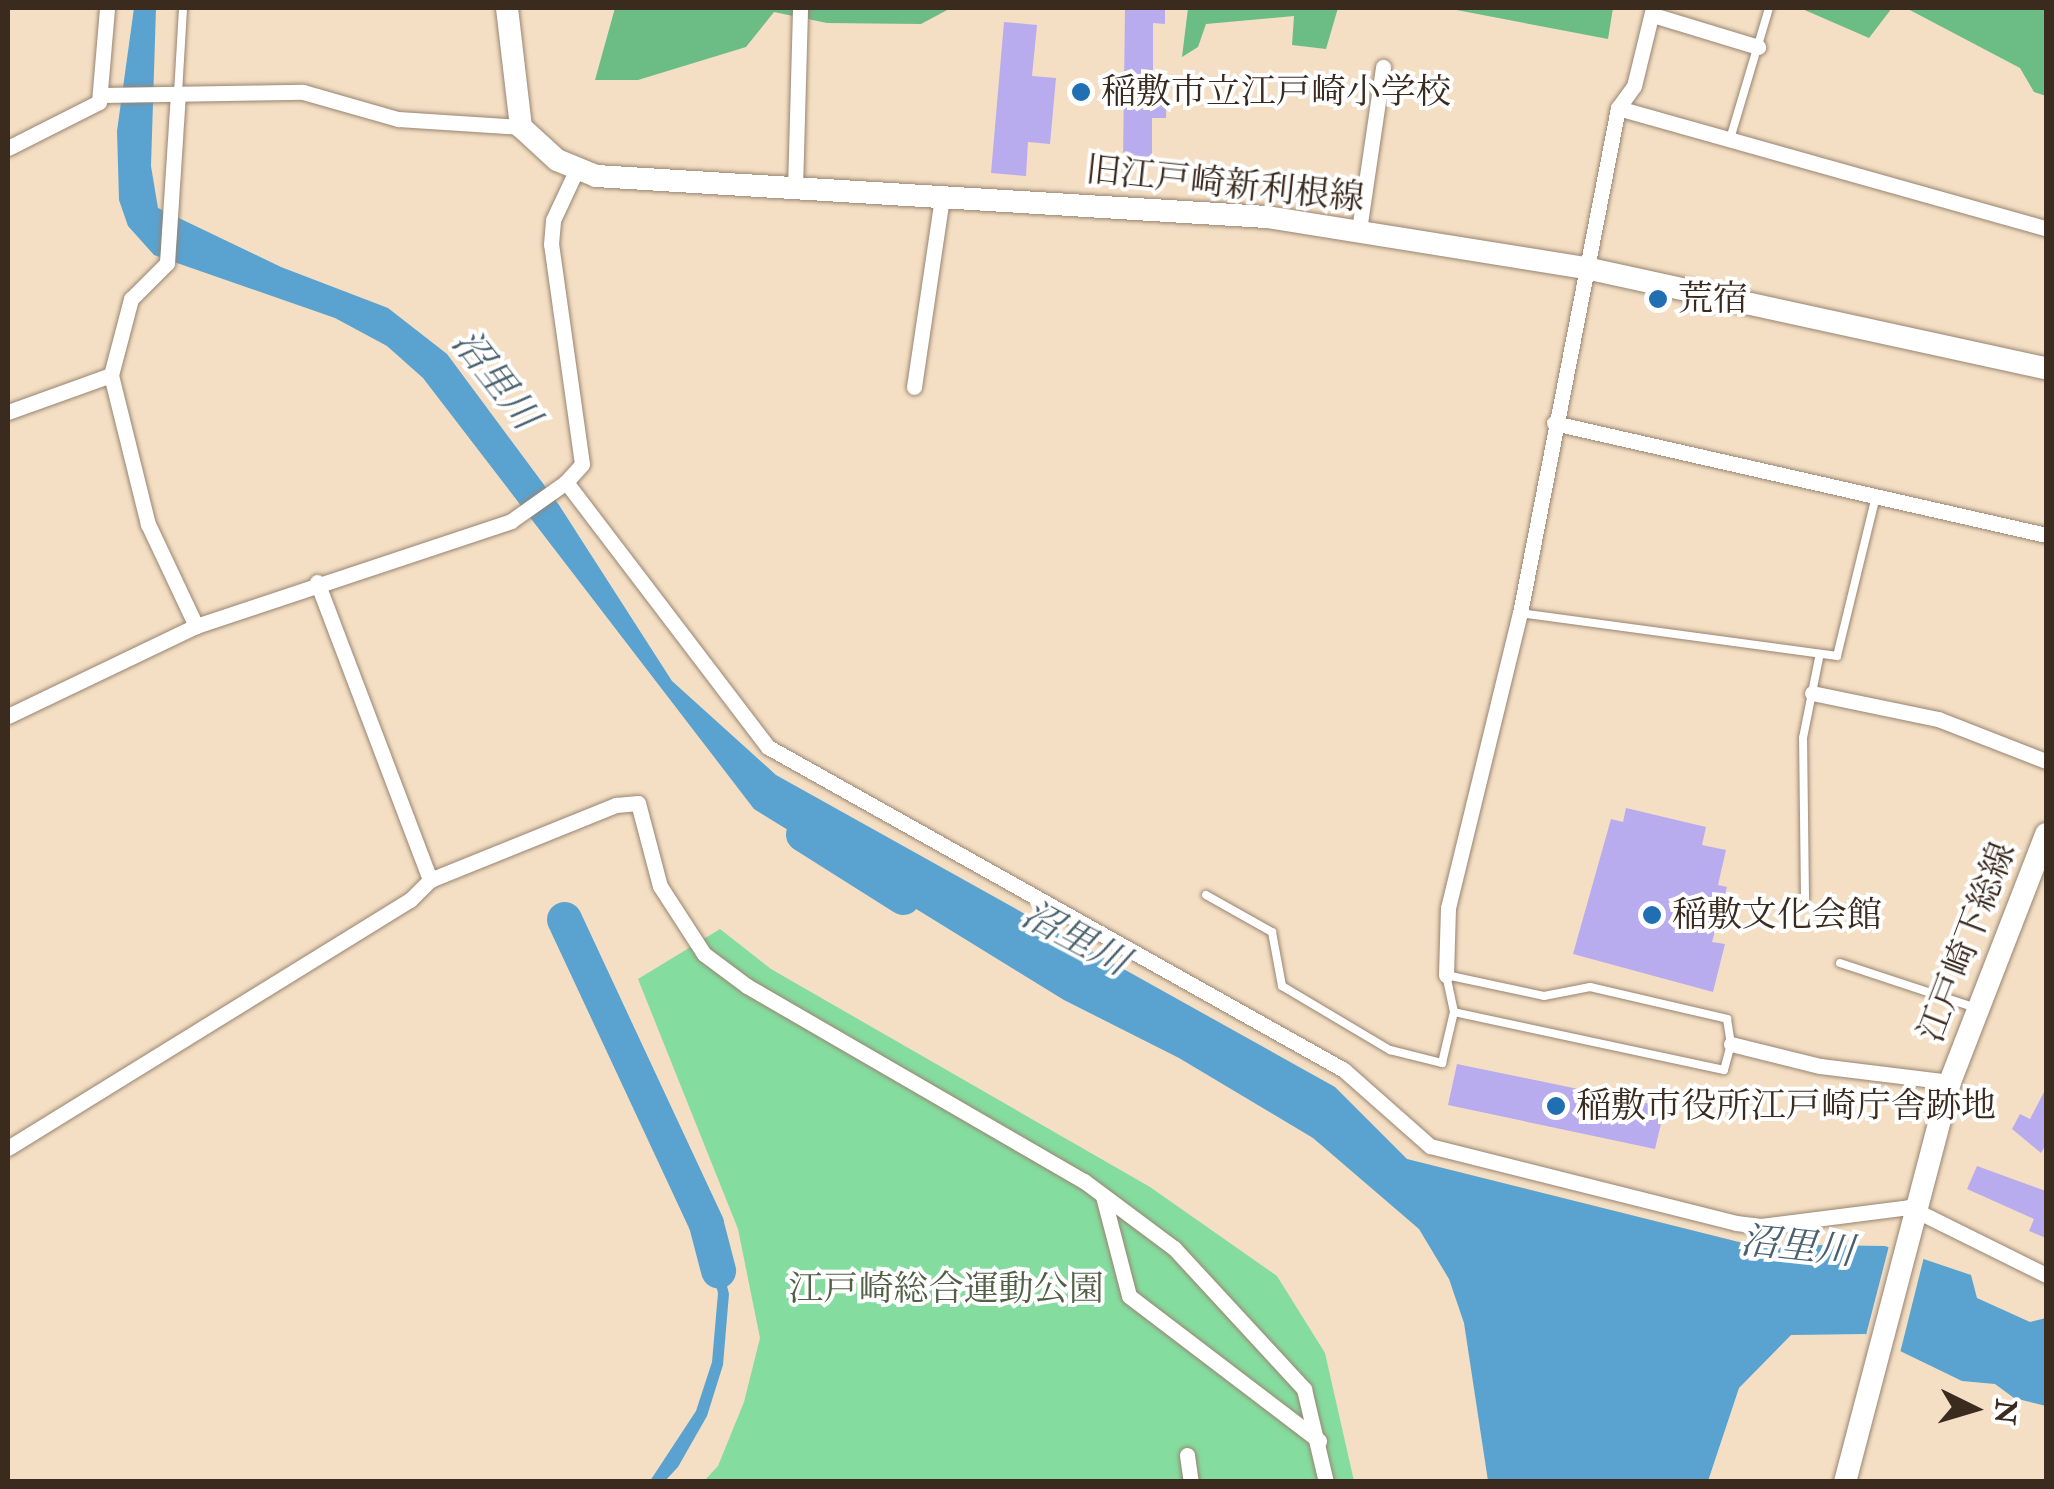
<!DOCTYPE html>
<meta charset="utf-8">
<style>
body{margin:0}
#map{position:relative;width:2054px;height:1489px;overflow:hidden;background:#f4dfc4;font-family:"IM FELL Double Pica","Noto Serif JP",serif}
div>[style]{position:absolute}
.green>*{inset:0;background:#85dc9f}
.forest>*{inset:0;background:#6cbc86}
.water>*{inset:0;background:#5aa2d0}
.pier>*{inset:0;background:#f4dfc4}
.river>*{height:35px;margin:-17.5px;padding:0 17.5px;transform-origin:17.5px;border-radius:17.5px;background:#5aa2d0}
.building>*{inset:0;background:#b8acef}
.roads{filter:drop-shadow(0 0 2px #988471) drop-shadow(0 0 2px #988471)}
.lane>*{height:8px;margin:-4px;padding:0 4px;transform-origin:4px;border-radius:4px;background:#fff}
.street>*{height:15px;margin:-7.5px;padding:0 7.5px;transform-origin:7.5px;border-radius:7.5px;background:#fff}
.secondary>*{height:22px;margin:-11px;padding:0 11px;transform-origin:11px;border-radius:11px;background:#fff}
.dots>*{width:28px;height:28px;translate:-50% -50%;box-sizing:border-box;border:5px solid #fff;border-radius:50%}
span{translate:-50% -50%;white-space:nowrap;text-align:center;line-height:1.15;-webkit-text-stroke:8px #fff;paint-order:stroke}
.poi-label{font-size:35px;color:#3b2a1e}
.left{translate:0 -50%;text-align:left}
.street-label{font-size:35px;color:#3b2a1e}
.park-label{font-size:35px;color:#515f45}
.water-label{font-size:38px;color:#49606e;font-style:italic}
.frame{position:absolute;inset:0;border:10px solid #3b2a1e;pointer-events:none}
.north{position:absolute;left:1924px;top:1359px;width:100px;height:100px;-webkit-text-stroke:8px #fff;paint-order:stroke;rotate:95deg;font-size:28px;font-weight:700;line-height:40px;text-align:center;color:#3b2a1e}
.north::after{content:'';display:block;margin:auto;width:35px;height:45px;background:#3b2a1e;clip-path:polygon(50% 0,100% 100%,50% 72%,0 100%)}
</style>
<div id="map">
<div class="green">
<i style="clip-path:polygon(720px 929px,771px 969px,1150px 1187px,1277px 1276px,1325px 1353px,1354px 1481px,704px 1481px,718px 1466px,744px 1402px,760px 1338px,738px 1229px,638px 979px)"></i>
</div>
<div class="forest">
<i style="clip-path:polygon(615px 8px,951px 8px,921px 24px,827px 23px,774px 12px,746px 47px,638px 80px,595px 80px)"></i>
<i style="clip-path:polygon(1188px 8px,1338px 8px,1326px 49px,1292px 45px,1294px 16px,1206px 24px,1198px 47px,1182px 57px)"></i>
<i style="clip-path:polygon(1446px 8px,1613px 8px,1608px 39px)"></i>
<i style="clip-path:polygon(1800px 8px,1892px 8px,1869px 38px)"></i>
<i style="clip-path:polygon(1906px 8px,2046px 8px,2046px 96px,2034px 92px,2020px 68px)"></i>
</div>
<div class="water">
<i style="clip-path:polygon(134px 8px,156px 8px,151px 166px,158px 208px,281px 267px,388px 308px,447px 354px,559px 505px,672px 681px,776px 775px,1335px 1087px,1407px 1159px,1747px 1244px,1885px 1246px,1971px 1275px,1977px 1298px,2030px 1322px,2046px 1318px,2046px 1406px,2014px 1398px,1995px 1384px,1962px 1381px,1865px 1334px,1791px 1335px,1739px 1388px,1708px 1481px,1488px 1481px,1464px 1323px,1449px 1279px,1419px 1229px,1313px 1138px,1179px 1058px,1064px 1000px,754px 809px,423px 378px,387px 346px,335px 318px,154px 255px,128px 226px,119px 200px,117px 131px)"></i>
<i style="clip-path:polygon(700px 1224px,712px 1224px,729px 1294px,723px 1365px,707px 1416px,678px 1467px,665px 1481px,650px 1481px,696px 1411px,712px 1362px,718px 1293px)"></i>
</div>
<div class="pier">
<i style="clip-path:polygon(1890px 1242px,1925px 1253px,1900px 1353px,1865px 1339px)"></i>
</div>
<div class="river">
<i style="left:803px;top:834px;width:118px;rotate:32.2deg"></i>
<i style="left:564px;top:919px;width:336px;rotate:65deg"></i>
<i style="left:706px;top:1224px;width:48px;rotate:75.4deg"></i>
</div>
<div class="building">
<i style="clip-path:polygon(1125px 8px,1165px 8px,1165px 24px,1153px 23px,1153px 74px,1167px 74px,1166px 118px,1152px 118px,1152px 161px,1123px 161px)"></i>
<i style="clip-path:polygon(1004px 22px,1037px 25px,1032px 76px,1056px 78px,1050px 144px,1028px 142px,1026px 176px,991px 173px)"></i>
<i style="clip-path:polygon(1626px 808px,1706px 827px,1702px 845px,1726px 850px,1718px 885px,1727px 887px,1712px 942px,1725px 944px,1713px 992px,1573px 954px,1611px 819px,1623px 822px)"></i>
<i style="clip-path:polygon(1457px 1064px,1665px 1107px,1655px 1149px,1448px 1105px)"></i>
<i style="clip-path:polygon(2046px 1088px,2046px 1144px,2041px 1153px,2012px 1129px,2020px 1114px,2030px 1119px)"></i>
<i style="clip-path:polygon(1977px 1166px,2046px 1191px,2046px 1238px,2029px 1231px,2034px 1219px,1967px 1189px)"></i>
</div>
<div class="roads">
<div class="lane">
<i style="left:178px;top:93px;width:85px;rotate:-86.6deg"></i>
<i style="left:1730px;top:139px;width:137px;rotate:-73.4deg"></i>
<i style="left:1520px;top:613px;width:320px;rotate:7.7deg"></i>
<i style="left:1837px;top:656px;width:165px;rotate:-76.3deg"></i>
<i style="left:1206px;top:895px;width:76px;rotate:29.3deg"></i>
<i style="left:1272px;top:932px;width:55px;rotate:79.5deg"></i>
<i style="left:1282px;top:986px;width:126px;rotate:30.7deg"></i>
<i style="left:1390px;top:1050px;width:54px;rotate:14deg"></i>
<i style="left:1442px;top:1063px;width:52px;rotate:-76.8deg"></i>
<i style="left:1805px;top:898px;width:160px;rotate:-90.7deg"></i>
<i style="left:1803px;top:738px;width:82px;rotate:-78.7deg"></i>
<i style="left:1840px;top:963px;width:143px;rotate:18.3deg"></i>
<i style="left:1446px;top:975px;width:100px;rotate:12.1deg"></i>
<i style="left:1544px;top:996px;width:47px;rotate:-11.1deg"></i>
<i style="left:1590px;top:987px;width:141px;rotate:13.1deg"></i>
<i style="left:1727px;top:1019px;width:25px;rotate:81deg"></i>
<i style="left:1731px;top:1044px;width:27px;rotate:105deg"></i>
<i style="left:1724px;top:1070px;width:276px;rotate:-167.9deg"></i>
<i style="left:1454px;top:1012px;width:38px;rotate:-102deg"></i>
</div>
<div class="street">
<i style="left:1653px;top:15px;width:110px;rotate:16.9deg"></i>
<i style="left:102px;top:95px;width:201px;rotate:-0.9deg"></i>
<i style="left:303px;top:92px;width:99px;rotate:15.9deg"></i>
<i style="left:398px;top:119px;width:123px;rotate:3.7deg"></i>
<i style="left:1618px;top:108px;width:445px;rotate:15.7deg"></i>
<i style="left:8px;top:148px;width:102px;rotate:-26.8deg"></i>
<i style="left:99px;top:102px;width:94px;rotate:-85.1deg"></i>
<i style="left:795px;top:189px;width:181px;rotate:-88.4deg"></i>
<i style="left:1359px;top:230px;width:165px;rotate:-81.6deg"></i>
<i style="left:111px;top:375px;width:154px;rotate:76.1deg"></i>
<i style="left:148px;top:524px;width:113px;rotate:64.8deg"></i>
<i style="left:914px;top:387px;width:191px;rotate:-81.6deg"></i>
<i style="left:8px;top:412px;width:109px;rotate:-19.8deg"></i>
<i style="left:111px;top:375px;width:79px;rotate:-75.3deg"></i>
<i style="left:131px;top:299px;width:51px;rotate:-45deg"></i>
<i style="left:167px;top:263px;width:169px;rotate:-86.3deg"></i>
<i style="left:1554px;top:423px;width:505px;rotate:12.82deg"></i>
<i style="left:566px;top:482px;width:333px;rotate:52.7deg"></i>
<i style="left:768px;top:747px;width:660px;rotate:29.28deg"></i>
<i style="left:1344px;top:1070px;width:115px;rotate:41.5deg"></i>
<i style="left:1430px;top:1146px;width:316px;rotate:14.1deg"></i>
<i style="left:1736px;top:1223px;width:25px;rotate:7deg"></i>
<i style="left:1761px;top:1226px;width:149px;rotate:-7.3deg"></i>
<i style="left:1909px;top:1207px;width:153px;rotate:26.4deg"></i>
<i style="left:317px;top:582px;width:319px;rotate:69.2deg"></i>
<i style="left:1812px;top:693px;width:129px;rotate:11.7deg"></i>
<i style="left:1938px;top:719px;width:116px;rotate:21.3deg"></i>
<i style="left:8px;top:716px;width:208px;rotate:-25.6deg"></i>
<i style="left:196px;top:626px;width:332px;rotate:-18.4deg"></i>
<i style="left:511px;top:521px;width:67px;rotate:-35.3deg"></i>
<i style="left:566px;top:482px;width:24px;rotate:-48deg"></i>
<i style="left:582px;top:464px;width:222px;rotate:-98deg"></i>
<i style="left:551px;top:244px;width:24px;rotate:-85deg"></i>
<i style="left:553px;top:220px;width:54px;rotate:-64.9deg"></i>
<i style="left:1446px;top:975px;width:67px;rotate:-88.3deg"></i>
<i style="left:1448px;top:908px;width:304px;rotate:-76.3deg"></i>
<i style="left:1520px;top:613px;width:514px;rotate:-79.02deg"></i>
<i style="left:1618px;top:108px;width:27px;rotate:-54deg"></i>
<i style="left:1634px;top:86px;width:80px;rotate:-76.3deg"></i>
<i style="left:1731px;top:1044px;width:92px;rotate:13.9deg"></i>
<i style="left:1820px;top:1066px;width:131px;rotate:7deg"></i>
<i style="left:8px;top:1148px;width:472px;rotate:-31.7deg"></i>
<i style="left:410px;top:900px;width:28px;rotate:-45deg"></i>
<i style="left:430px;top:880px;width:201px;rotate:-22deg"></i>
<i style="left:616px;top:805px;width:22px;rotate:-5deg"></i>
<i style="left:638px;top:803px;width:86px;rotate:75.2deg"></i>
<i style="left:660px;top:886px;width:81px;rotate:57.1deg"></i>
<i style="left:704px;top:954px;width:54px;rotate:36.7deg"></i>
<i style="left:747px;top:986px;width:389px;rotate:30.1deg"></i>
<i style="left:1084px;top:1181px;width:112px;rotate:36.7deg"></i>
<i style="left:1174px;top:1248px;width:192px;rotate:47.3deg"></i>
<i style="left:1304px;top:1389px;width:96px;rotate:76.7deg"></i>
<i style="left:1103px;top:1196px;width:103px;rotate:75.4deg"></i>
<i style="left:1129px;top:1296px;width:239px;rotate:37.3deg"></i>
<i style="left:1187px;top:1455px;width:27px;rotate:82deg"></i>
</div>
<div class="secondary">
<i style="left:507px;top:8px;width:120px;rotate:83.3deg"></i>
<i style="left:521px;top:127px;width:49px;rotate:42.5deg"></i>
<i style="left:557px;top:160px;width:42px;rotate:22.3deg"></i>
<i style="left:596px;top:176px;width:672px;rotate:3.5deg"></i>
<i style="left:1267px;top:217px;width:323px;rotate:9.1deg"></i>
<i style="left:1586px;top:268px;width:471px;rotate:12.3deg"></i>
<i style="left:1845px;top:1482px;width:414px;rotate:-75.3deg"></i>
<i style="left:1950px;top:1082px;width:266px;rotate:-68.8deg"></i>
</div>
</div>
<div class="dots">
<i style="left:1081px;top:92px;background:#1f6fb2"></i>
<i style="left:1658px;top:299px;background:#1f6fb2"></i>
<i style="left:1652px;top:915px;background:#1f6fb2"></i>
<i style="left:1556px;top:1106px;background:#1f6fb2"></i>
</div>
<div class="poi-label">
<span class="left" style="left:1101px;top:92px">稲敷市立江戸崎小学校</span>
<span class="left" style="left:1678px;top:299px">荒宿</span>
<span class="left" style="left:1672px;top:915px">稲敷文化会館</span>
<span class="left" style="left:1576px;top:1106px">稲敷市役所江戸崎庁舎跡地</span>
</div>
<div class="street-label">
<span style="left:1225px;top:184px;rotate:6deg">旧江戸崎新利根線</span>
<span style="left:1967px;top:942px;rotate:-69deg">江戸崎下総線</span>
</div>
<div class="park-label">
<span style="left:946px;top:1289px">江戸崎総合運動公園</span>
</div>
<div class="water-label">
<span style="left:495px;top:380px;rotate:52deg">沼里川</span>
<span style="left:1075px;top:939px;rotate:28deg">沼里川</span>
<span style="left:1797px;top:1247px;rotate:6deg">沼里川</span>
</div>
<div class="frame"></div>
<div class="north">N</div>
</div>
